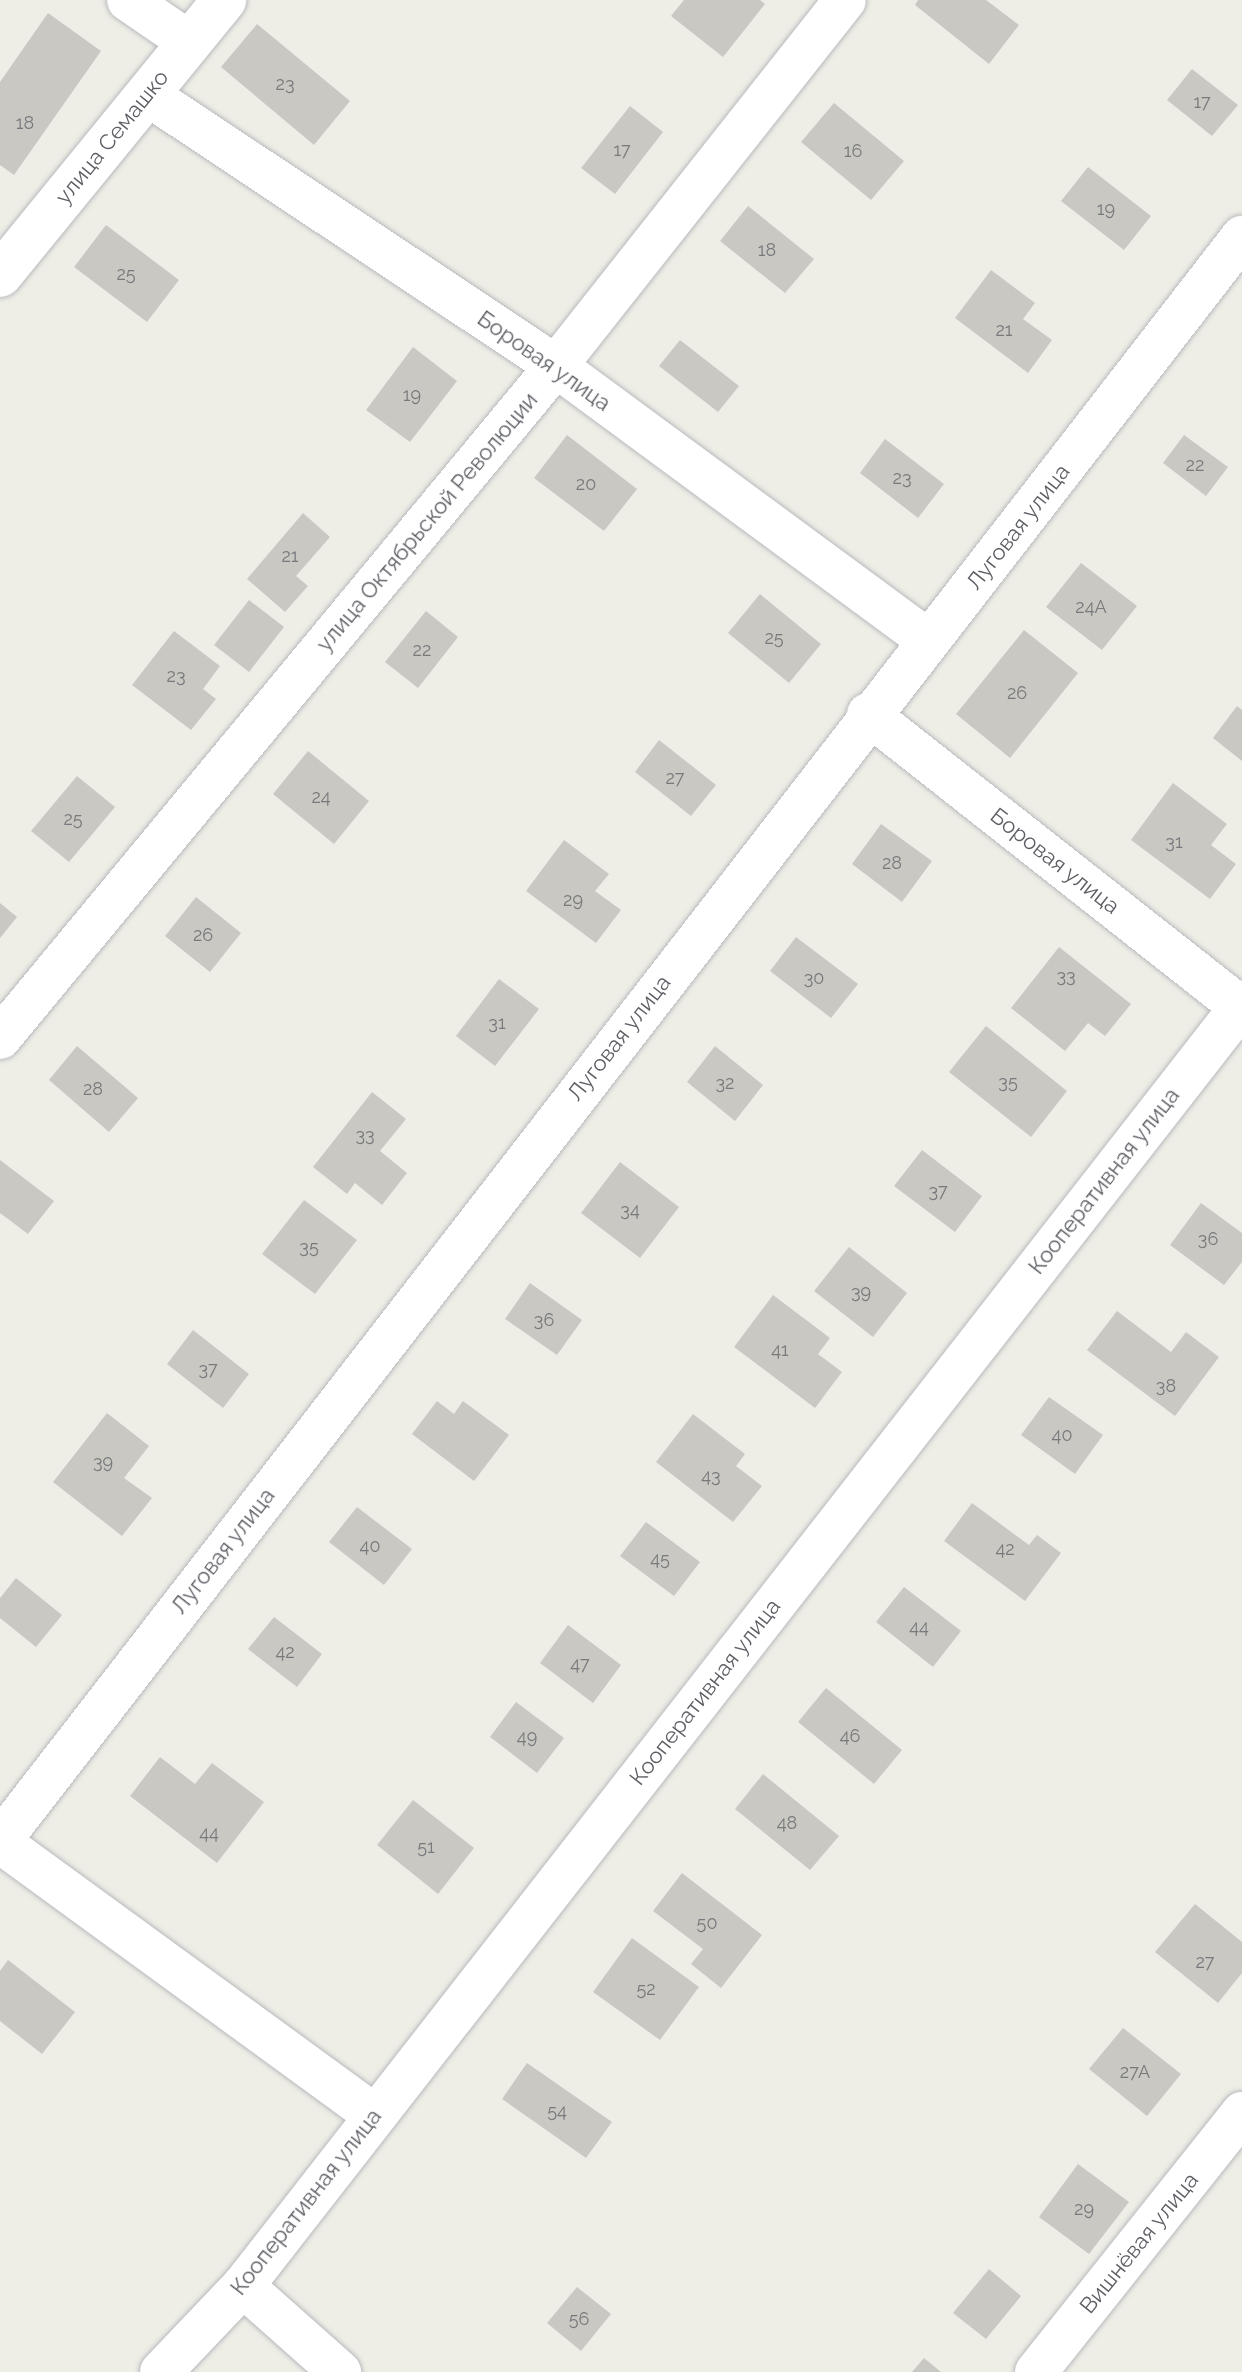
<!DOCTYPE html>
<meta charset="utf-8">
<style>
body{margin:0}
#map{position:relative;width:1242px;height:2372px;overflow:hidden;background:#eeeee6;font-family:Raleway,sans-serif}
div>[style]{position:absolute}
.building>*{inset:0;background:#cac8c2}
.roads{filter:drop-shadow(0 0 2px #b8b9be) drop-shadow(0 0 2px #b8b9be)}
.street>*{height:42px;margin:-21px;padding:0 21px;transform-origin:21px;border-radius:21px;background:#fff}
.secondary>*{height:44px;margin:-22px;padding:0 22px;transform-origin:22px;border-radius:22px;background:#fff}
span{translate:-50% -50%;white-space:nowrap;text-align:center;line-height:1.15;-webkit-text-stroke:7px #fff;paint-order:stroke}
.number-label{font-size:18px;color:#78797c}
.number-label span{-webkit-text-stroke-width:0}
.street-label{font-size:22px;color:#5d5f65}
</style>
<div id="map">
<div class="building">
<i style="clip-path:polygon(684px 0,760px 0,765px 4px,723px 57px,671px 16px)"></i>
<i style="clip-path:polygon(918px 0,986px 0,1019px 25px,989px 64px,915px 5px)"></i>
<i style="clip-path:polygon(48px 13px,101px 51px,14px 175px,0 165px,0 82px)"></i>
<i style="clip-path:polygon(257px 24px,350px 101px,314px 145px,221px 67px)"></i>
<i style="clip-path:polygon(1192px 69px,1238px 105px,1212px 136px,1167px 100px)"></i>
<i style="clip-path:polygon(834px 103px,904px 161px,871px 200px,801px 142px)"></i>
<i style="clip-path:polygon(630px 106px,663px 132px,615px 194px,581px 168px)"></i>
<i style="clip-path:polygon(1088px 167px,1151px 216px,1124px 250px,1061px 201px)"></i>
<i style="clip-path:polygon(748px 206px,814px 259px,785px 293px,720px 241px)"></i>
<i style="clip-path:polygon(106px 225px,179px 280px,147px 322px,74px 267px)"></i>
<i style="clip-path:polygon(991px 270px,1035px 303px,1023px 319px,1052px 340px,1028px 373px,955px 318px)"></i>
<i style="clip-path:polygon(680px 340px,739px 386px,718px 412px,659px 366px)"></i>
<i style="clip-path:polygon(413px 347px,457px 381px,410px 442px,366px 410px)"></i>
<i style="clip-path:polygon(567px 435px,637px 489px,604px 531px,534px 478px)"></i>
<i style="clip-path:polygon(1184px 435px,1228px 467px,1206px 496px,1163px 463px)"></i>
<i style="clip-path:polygon(885px 439px,944px 484px,918px 518px,860px 473px)"></i>
<i style="clip-path:polygon(303px 513px,330px 537px,296px 576px,308px 586px,285px 612px,247px 579px)"></i>
<i style="clip-path:polygon(1081px 563px,1137px 606px,1102px 650px,1046px 607px)"></i>
<i style="clip-path:polygon(760px 594px,821px 644px,789px 683px,728px 633px)"></i>
<i style="clip-path:polygon(249px 600px,284px 627px,249px 672px,214px 645px)"></i>
<i style="clip-path:polygon(426px 611px,458px 637px,418px 688px,385px 662px)"></i>
<i style="clip-path:polygon(1024px 630px,1078px 673px,1010px 758px,956px 714px)"></i>
<i style="clip-path:polygon(174px 631px,220px 666px,203px 689px,216px 699px,191px 730px,132px 685px)"></i>
<i style="clip-path:polygon(1237px 706px,1242px 710px,1242px 761px,1213px 738px)"></i>
<i style="clip-path:polygon(659px 740px,716px 785px,691px 816px,635px 772px)"></i>
<i style="clip-path:polygon(308px 751px,369px 801px,334px 844px,273px 794px)"></i>
<i style="clip-path:polygon(77px 776px,115px 807px,69px 862px,31px 831px)"></i>
<i style="clip-path:polygon(1173px 783px,1227px 824px,1211px 845px,1236px 864px,1210px 899px,1131px 840px)"></i>
<i style="clip-path:polygon(881px 824px,932px 861px,902px 902px,852px 864px)"></i>
<i style="clip-path:polygon(564px 840px,609px 874px,595px 891px,621px 910px,596px 943px,526px 891px)"></i>
<i style="clip-path:polygon(196px 897px,241px 933px,210px 972px,165px 936px)"></i>
<i style="clip-path:polygon(0 903px,17px 917px,0 938px)"></i>
<i style="clip-path:polygon(796px 937px,858px 984px,831px 1018px,770px 971px)"></i>
<i style="clip-path:polygon(1059px 947px,1131px 1004px,1105px 1036px,1088px 1023px,1065px 1051px,1011px 1008px)"></i>
<i style="clip-path:polygon(499px 979px,539px 1009px,495px 1066px,456px 1036px)"></i>
<i style="clip-path:polygon(986px 1026px,1067px 1091px,1031px 1137px,949px 1072px)"></i>
<i style="clip-path:polygon(77px 1046px,138px 1098px,109px 1132px,49px 1080px)"></i>
<i style="clip-path:polygon(715px 1046px,763px 1085px,735px 1121px,687px 1082px)"></i>
<i style="clip-path:polygon(372px 1092px,406px 1119px,380px 1151px,407px 1173px,382px 1205px,355px 1183px,347px 1194px,313px 1167px)"></i>
<i style="clip-path:polygon(922px 1150px,982px 1196px,955px 1232px,894px 1186px)"></i>
<i style="clip-path:polygon(0 1160px,54px 1201px,28px 1234px,0 1213px)"></i>
<i style="clip-path:polygon(620px 1162px,679px 1207px,640px 1258px,581px 1213px)"></i>
<i style="clip-path:polygon(304px 1200px,357px 1240px,315px 1294px,262px 1254px)"></i>
<i style="clip-path:polygon(1201px 1203px,1242px 1233px,1242px 1262px,1224px 1285px,1170px 1245px)"></i>
<i style="clip-path:polygon(849px 1247px,907px 1293px,873px 1337px,814px 1291px)"></i>
<i style="clip-path:polygon(530px 1283px,582px 1320px,557px 1355px,505px 1319px)"></i>
<i style="clip-path:polygon(773px 1295px,830px 1338px,818px 1354px,842px 1372px,815px 1408px,734px 1347px)"></i>
<i style="clip-path:polygon(1117px 1311px,1171px 1352px,1186px 1332px,1219px 1357px,1175px 1416px,1087px 1350px)"></i>
<i style="clip-path:polygon(193px 1330px,249px 1374px,223px 1408px,167px 1364px)"></i>
<i style="clip-path:polygon(1049px 1397px,1103px 1435px,1075px 1474px,1021px 1435px)"></i>
<i style="clip-path:polygon(437px 1401px,454px 1414px,463px 1401px,509px 1435px,474px 1481px,412px 1434px)"></i>
<i style="clip-path:polygon(107px 1413px,149px 1446px,124px 1478px,152px 1498px,122px 1536px,53px 1482px)"></i>
<i style="clip-path:polygon(693px 1414px,745px 1454px,736px 1466px,762px 1486px,733px 1522px,656px 1462px)"></i>
<i style="clip-path:polygon(972px 1503px,1029px 1545px,1037px 1535px,1061px 1553px,1025px 1601px,944px 1541px)"></i>
<i style="clip-path:polygon(357px 1507px,412px 1549px,384px 1585px,329px 1542px)"></i>
<i style="clip-path:polygon(646px 1522px,700px 1562px,674px 1596px,620px 1556px)"></i>
<i style="clip-path:polygon(16px 1578px,62px 1615px,36px 1647px,0 1618px,0 1598px)"></i>
<i style="clip-path:polygon(904px 1587px,961px 1631px,933px 1667px,876px 1622px)"></i>
<i style="clip-path:polygon(274px 1617px,322px 1654px,297px 1687px,248px 1649px)"></i>
<i style="clip-path:polygon(568px 1625px,621px 1665px,593px 1703px,540px 1663px)"></i>
<i style="clip-path:polygon(826px 1688px,902px 1750px,874px 1784px,798px 1722px)"></i>
<i style="clip-path:polygon(516px 1702px,564px 1738px,537px 1773px,490px 1737px)"></i>
<i style="clip-path:polygon(160px 1757px,195px 1784px,212px 1763px,264px 1802px,217px 1863px,130px 1796px)"></i>
<i style="clip-path:polygon(763px 1774px,839px 1836px,810px 1870px,735px 1809px)"></i>
<i style="clip-path:polygon(413px 1800px,474px 1848px,438px 1894px,377px 1845px)"></i>
<i style="clip-path:polygon(682px 1873px,762px 1935px,721px 1988px,691px 1964px,703px 1949px,653px 1911px)"></i>
<i style="clip-path:polygon(1195px 1904px,1242px 1942px,1242px 1973px,1218px 2003px,1155px 1952px)"></i>
<i style="clip-path:polygon(632px 1938px,699px 1987px,660px 2040px,593px 1992px)"></i>
<i style="clip-path:polygon(8px 1960px,75px 2012px,42px 2054px,0 2021px,0 1971px)"></i>
<i style="clip-path:polygon(1123px 2028px,1181px 2074px,1147px 2116px,1089px 2069px)"></i>
<i style="clip-path:polygon(527px 2063px,612px 2122px,586px 2158px,502px 2099px)"></i>
<i style="clip-path:polygon(1078px 2164px,1129px 2202px,1089px 2254px,1039px 2217px)"></i>
<i style="clip-path:polygon(989px 2269px,1021px 2296px,986px 2339px,953px 2313px)"></i>
<i style="clip-path:polygon(577px 2287px,611px 2314px,581px 2351px,547px 2323px)"></i>
<i style="clip-path:polygon(924px 2358px,941px 2372px,912px 2372px)"></i>
</div>
<div class="roads">
<div class="street">
<i style="left:128px;top:0;width:74px;rotate:34.5deg"></i>
<i style="left:148px;top:95px;width:490px;rotate:33.6deg"></i>
<i style="left:556px;top:366px;width:463px;rotate:36.4deg"></i>
<i style="left:868px;top:714px;width:476px;rotate:38.2deg"></i>
<i style="left:0;top:1038px;width:872px;rotate:-50.4deg"></i>
<i style="left:556px;top:366px;width:466px;rotate:-51.7deg"></i>
<i style="left:0;top:1841px;width:2029px;rotate:-52.25deg"></i>
<i style="left:0;top:1842px;width:464px;rotate:36.1deg"></i>
<i style="left:243px;top:2286px;width:130px;rotate:41.6deg"></i>
<i style="left:161px;top:2372px;width:119px;rotate:-46.4deg"></i>
<i style="left:243px;top:2286px;width:1624px;rotate:-52.05deg"></i>
<i style="left:1036px;top:2372px;width:331px;rotate:-51.5deg"></i>
</div>
<div class="secondary">
<i style="left:0;top:275px;width:355px;rotate:-50.8deg"></i>
</div>
</div>
<div class="number-label">
<span style="left:285px;top:84px">23</span>
<span style="left:1202px;top:102px">17</span>
<span style="left:25px;top:123px">18</span>
<span style="left:622px;top:150px">17</span>
<span style="left:853px;top:151px">16</span>
<span style="left:1106px;top:209px">19</span>
<span style="left:767px;top:250px">18</span>
<span style="left:126px;top:274px">25</span>
<span style="left:1004px;top:330px">21</span>
<span style="left:412px;top:395px">19</span>
<span style="left:1195px;top:465px">22</span>
<span style="left:902px;top:478px">23</span>
<span style="left:586px;top:484px">20</span>
<span style="left:290px;top:556px">21</span>
<span style="left:1091px;top:607px">24А</span>
<span style="left:774px;top:638px">25</span>
<span style="left:422px;top:650px">22</span>
<span style="left:176px;top:676px">23</span>
<span style="left:1017px;top:693px">26</span>
<span style="left:675px;top:778px">27</span>
<span style="left:321px;top:797px">24</span>
<span style="left:73px;top:819px">25</span>
<span style="left:1174px;top:842px">31</span>
<span style="left:892px;top:863px">28</span>
<span style="left:573px;top:900px">29</span>
<span style="left:203px;top:935px">26</span>
<span style="left:1066px;top:976px">33</span>
<span style="left:814px;top:978px">30</span>
<span style="left:497px;top:1023px">31</span>
<span style="left:1008px;top:1082px">35</span>
<span style="left:725px;top:1083px">32</span>
<span style="left:93px;top:1089px">28</span>
<span style="left:365px;top:1135px">33</span>
<span style="left:938px;top:1191px">37</span>
<span style="left:630px;top:1210px">34</span>
<span style="left:1208px;top:1239px">36</span>
<span style="left:309px;top:1247px">35</span>
<span style="left:861px;top:1292px">39</span>
<span style="left:544px;top:1320px">36</span>
<span style="left:780px;top:1350px">41</span>
<span style="left:208px;top:1369px">37</span>
<span style="left:1166px;top:1386px">38</span>
<span style="left:1062px;top:1435px">40</span>
<span style="left:103px;top:1462px">39</span>
<span style="left:711px;top:1476px">43</span>
<span style="left:370px;top:1546px">40</span>
<span style="left:1005px;top:1549px">42</span>
<span style="left:660px;top:1559px">45</span>
<span style="left:919px;top:1627px">44</span>
<span style="left:285px;top:1652px">42</span>
<span style="left:580px;top:1664px">47</span>
<span style="left:850px;top:1736px">46</span>
<span style="left:527px;top:1737px">49</span>
<span style="left:787px;top:1823px">48</span>
<span style="left:209px;top:1833px">44</span>
<span style="left:426px;top:1847px">51</span>
<span style="left:707px;top:1923px">50</span>
<span style="left:1205px;top:1962px">27</span>
<span style="left:646px;top:1989px">52</span>
<span style="left:1135px;top:2072px">27А</span>
<span style="left:557px;top:2111px">54</span>
<span style="left:1084px;top:2209px">29</span>
<span style="left:579px;top:2319px">56</span>
</div>
<div class="street-label">
<span style="left:112px;top:137px;rotate:-51deg">улица Семашко</span>
<span style="left:544px;top:361px;rotate:35deg">Боровая улица</span>
<span style="left:427px;top:522px;rotate:-50deg">улица Октябрьской Революции</span>
<span style="left:1018px;top:527px;rotate:-52deg">Луговая улица</span>
<span style="left:1055px;top:861px;rotate:38deg">Боровая улица</span>
<span style="left:619px;top:1038px;rotate:-52deg">Луговая улица</span>
<span style="left:1104px;top:1181px;rotate:-52deg">Кооперативная улица</span>
<span style="left:223px;top:1551px;rotate:-52deg">Луговая улица</span>
<span style="left:705px;top:1692px;rotate:-52deg">Кооперативная улица</span>
<span style="left:306px;top:2202px;rotate:-52deg">Кооперативная улица</span>
<span style="left:1139px;top:2243px;rotate:-51deg">Вишнёвая улица</span>
</div>
</div>
